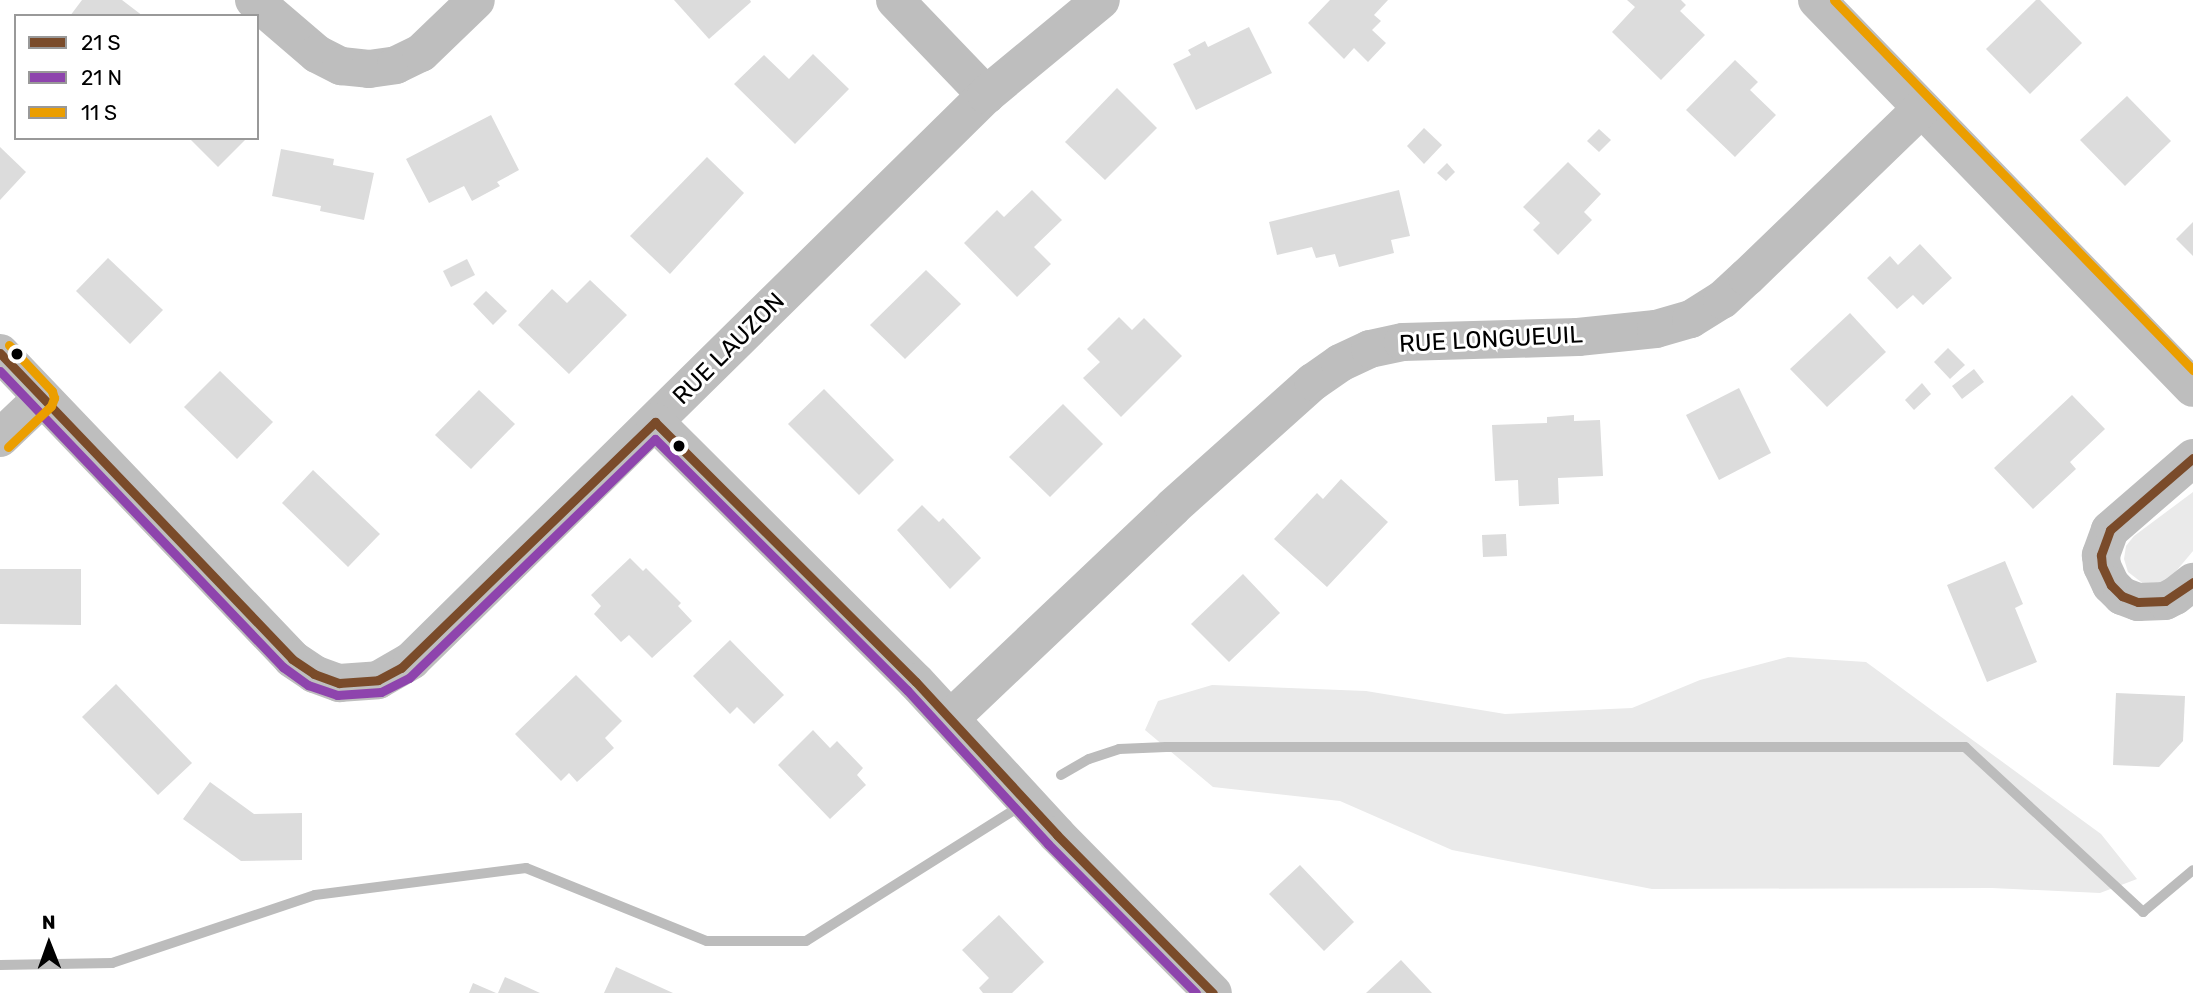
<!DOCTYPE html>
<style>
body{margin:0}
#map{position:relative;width:2193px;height:993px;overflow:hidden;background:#fff;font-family:Rubik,sans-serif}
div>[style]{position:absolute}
.green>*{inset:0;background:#eaeaea}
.stream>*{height:10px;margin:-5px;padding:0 5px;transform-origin:5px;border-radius:5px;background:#bcbcbc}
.building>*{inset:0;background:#dcdcdc}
.minor>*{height:38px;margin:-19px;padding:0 19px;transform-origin:19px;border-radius:19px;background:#bebebe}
.bus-1>*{height:9px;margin:-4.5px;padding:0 4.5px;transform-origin:4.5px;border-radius:4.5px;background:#7a4b2a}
.bus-2>*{height:9px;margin:-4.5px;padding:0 4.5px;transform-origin:4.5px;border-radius:4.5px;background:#8e44ad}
.bus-3>*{height:9px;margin:-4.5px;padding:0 4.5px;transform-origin:4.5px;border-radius:4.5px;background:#eb9e00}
.dots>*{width:19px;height:19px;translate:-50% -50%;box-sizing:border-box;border:4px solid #fff;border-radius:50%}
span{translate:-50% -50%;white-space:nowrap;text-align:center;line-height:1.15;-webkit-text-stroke:6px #fff;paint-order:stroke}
.street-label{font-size:24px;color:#000}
.legend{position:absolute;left:14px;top:14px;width:245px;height:126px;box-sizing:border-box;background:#fff;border:2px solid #999;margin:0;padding:9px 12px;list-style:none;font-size:21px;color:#000}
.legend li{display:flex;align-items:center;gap:14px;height:35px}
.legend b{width:35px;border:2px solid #999}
.north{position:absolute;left:14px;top:909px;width:70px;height:70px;-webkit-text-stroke:5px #fff;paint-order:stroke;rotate:359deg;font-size:19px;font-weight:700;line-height:28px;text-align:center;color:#000}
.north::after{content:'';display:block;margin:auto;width:24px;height:32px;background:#000;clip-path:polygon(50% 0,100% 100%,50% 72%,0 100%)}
</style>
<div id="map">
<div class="green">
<i style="clip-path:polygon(2193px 492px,2193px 551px,2167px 582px,2145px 585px,2128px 572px,2124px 559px,2126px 546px,2134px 536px)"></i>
<i style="clip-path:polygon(1788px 657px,1866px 662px,2101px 834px,2137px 879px,2100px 893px,1992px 888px,1652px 889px,1452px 850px,1340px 801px,1213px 787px,1145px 730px,1158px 701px,1212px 685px,1366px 691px,1505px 714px,1632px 708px,1700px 680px)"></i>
</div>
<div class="stream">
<i style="left:1061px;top:775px;width:32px;rotate:-30deg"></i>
<i style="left:1089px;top:759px;width:32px;rotate:-18deg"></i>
<i style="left:1119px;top:749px;width:47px;rotate:-2.4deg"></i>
<i style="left:1166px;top:747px;width:799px"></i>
<i style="left:1965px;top:747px;width:243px;rotate:42.8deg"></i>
<i style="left:2143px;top:912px;width:65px;rotate:-40deg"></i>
<i style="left:0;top:965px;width:112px;rotate:-1deg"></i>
<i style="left:112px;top:963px;width:214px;rotate:-18.5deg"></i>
<i style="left:315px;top:895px;width:213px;rotate:-7.3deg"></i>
<i style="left:526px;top:868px;width:195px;rotate:22deg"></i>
<i style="left:707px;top:941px;width:99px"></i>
<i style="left:806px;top:941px;width:252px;rotate:-32.2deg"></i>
</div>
<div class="building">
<i style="clip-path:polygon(82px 0,122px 0,143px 16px,70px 16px)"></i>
<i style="clip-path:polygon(674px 0,750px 0,751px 2px,709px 39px)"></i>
<i style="clip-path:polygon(1330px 0,1388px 0,1374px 15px,1381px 21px,1372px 30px,1386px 43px,1368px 62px,1354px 48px,1344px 59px,1308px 23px)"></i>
<i style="clip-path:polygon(1627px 0,1681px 0,1686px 5px,1680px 11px,1705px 35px,1661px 80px,1612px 32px,1635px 7px)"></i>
<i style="clip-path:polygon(2036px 0,2040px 0,2082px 43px,2030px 94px,1986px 49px)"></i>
<i style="clip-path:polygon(1249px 27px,1272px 73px,1196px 110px,1173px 64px,1191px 55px,1188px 50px,1205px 41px,1208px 47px)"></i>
<i style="clip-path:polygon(813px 54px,849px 89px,795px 144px,734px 84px,764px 55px,789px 79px)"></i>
<i style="clip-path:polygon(1735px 60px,1758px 82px,1750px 90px,1776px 115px,1735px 157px,1686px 110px)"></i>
<i style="clip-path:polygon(1117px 88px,1157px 128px,1105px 180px,1065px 142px)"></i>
<i style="clip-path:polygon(2127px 96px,2171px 141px,2125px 186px,2080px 140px)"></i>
<i style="clip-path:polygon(491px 115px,519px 170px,497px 182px,500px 186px,472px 201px,464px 186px,429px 203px,406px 159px)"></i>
<i style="clip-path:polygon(1424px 128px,1442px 145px,1424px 164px,1407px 146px)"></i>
<i style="clip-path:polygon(1599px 129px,1611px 140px,1599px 152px,1587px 141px)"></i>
<i style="clip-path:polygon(189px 138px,247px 138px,218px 167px)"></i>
<i style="clip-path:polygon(0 147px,26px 172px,0 200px)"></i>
<i style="clip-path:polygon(281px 149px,334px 159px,333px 165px,374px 173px,364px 220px,320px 211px,321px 206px,272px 196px)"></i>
<i style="clip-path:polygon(707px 157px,744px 193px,670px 274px,630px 236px)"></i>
<i style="clip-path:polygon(1568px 162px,1601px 194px,1584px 212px,1592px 220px,1558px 255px,1533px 230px,1540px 223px,1523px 207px)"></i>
<i style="clip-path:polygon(1447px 163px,1455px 172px,1446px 181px,1437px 173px)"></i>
<i style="clip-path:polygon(1032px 190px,1062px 220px,1034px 247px,1051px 264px,1017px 297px,964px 243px,997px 210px,1004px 217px)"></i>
<i style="clip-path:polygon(1399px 190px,1410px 236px,1391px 240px,1394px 253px,1339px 267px,1335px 254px,1316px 258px,1312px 247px,1277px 255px,1269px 222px)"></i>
<i style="clip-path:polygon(2193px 222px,2193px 256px,2176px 239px)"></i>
<i style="clip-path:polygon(1920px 244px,1952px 278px,1923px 305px,1913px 295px,1897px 309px,1867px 278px,1890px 256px,1898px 265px)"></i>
<i style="clip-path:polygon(108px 258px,163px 310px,130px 344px,76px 291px)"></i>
<i style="clip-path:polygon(467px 259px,475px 275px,451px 287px,443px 271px)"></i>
<i style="clip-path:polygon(926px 270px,961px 304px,905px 359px,870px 325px)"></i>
<i style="clip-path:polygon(590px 280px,627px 315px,569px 374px,518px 325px,552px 289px,567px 303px)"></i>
<i style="clip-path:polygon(486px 291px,507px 311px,493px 325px,473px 304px)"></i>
<i style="clip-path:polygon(1850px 313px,1886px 352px,1827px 407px,1790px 369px)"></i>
<i style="clip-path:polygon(1119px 317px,1132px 330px,1144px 318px,1182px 356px,1121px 417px,1083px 378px,1100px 362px,1087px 349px)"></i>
<i style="clip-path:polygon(1948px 348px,1965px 365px,1950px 379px,1934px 362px)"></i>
<i style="clip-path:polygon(1974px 369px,1984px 382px,1962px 399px,1952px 386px)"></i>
<i style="clip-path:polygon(220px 371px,273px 422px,237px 459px,184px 407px)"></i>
<i style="clip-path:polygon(1922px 383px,1931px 394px,1914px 410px,1905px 400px)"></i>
<i style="clip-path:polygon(1739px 388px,1771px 453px,1719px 480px,1686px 415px)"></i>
<i style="clip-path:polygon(824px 389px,894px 460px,859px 495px,788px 424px)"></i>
<i style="clip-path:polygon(479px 390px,515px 424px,471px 469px,435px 435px)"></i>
<i style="clip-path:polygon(2072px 395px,2105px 429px,2070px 462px,2076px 469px,2033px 509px,1994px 468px)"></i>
<i style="clip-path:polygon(1063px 404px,1103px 444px,1050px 497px,1009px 457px)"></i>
<i style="clip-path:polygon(1574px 415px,1574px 421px,1600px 420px,1603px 476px,1558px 478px,1559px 504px,1519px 506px,1518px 480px,1495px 481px,1492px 425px,1547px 423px,1547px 417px)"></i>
<i style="clip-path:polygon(313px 470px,380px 534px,348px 567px,282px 503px)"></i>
<i style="clip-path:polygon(1341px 479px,1388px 522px,1327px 587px,1274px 539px,1317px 493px,1323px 499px)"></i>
<i style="clip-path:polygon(922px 505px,939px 522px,943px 518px,981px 558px,950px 589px,897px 530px)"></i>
<i style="clip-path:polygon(1506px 534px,1507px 556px,1483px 557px,1482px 535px)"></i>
<i style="clip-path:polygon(630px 558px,643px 571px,646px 568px,681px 603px,678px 606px,692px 621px,652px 658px,629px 635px,621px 642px,594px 614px,601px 606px,591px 595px)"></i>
<i style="clip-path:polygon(2005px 561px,2023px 604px,2015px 608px,2037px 662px,1987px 682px,1947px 585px)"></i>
<i style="clip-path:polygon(0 569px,81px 569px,81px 625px,0 624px)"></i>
<i style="clip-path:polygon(1243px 574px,1280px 613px,1229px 662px,1191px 624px)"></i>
<i style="clip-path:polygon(730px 640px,784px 695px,754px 724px,737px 707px,730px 714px,693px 676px)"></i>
<i style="clip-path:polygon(576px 675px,622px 721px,605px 738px,614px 748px,577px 782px,569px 773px,561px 781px,515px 734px)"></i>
<i style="clip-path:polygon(116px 684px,192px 763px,158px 795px,82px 717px)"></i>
<i style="clip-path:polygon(2116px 693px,2185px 696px,2183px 741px,2159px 767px,2113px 765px)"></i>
<i style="clip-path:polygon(813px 730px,830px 748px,837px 741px,863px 768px,857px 775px,866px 785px,830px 819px,778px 765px)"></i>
<i style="clip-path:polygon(210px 782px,254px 814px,302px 813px,302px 860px,241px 861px,183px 819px)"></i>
<i style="clip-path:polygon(1300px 865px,1354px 922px,1324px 951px,1269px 894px)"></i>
<i style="clip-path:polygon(999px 915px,1044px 962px,1012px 993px,983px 993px,979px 988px,989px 978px,962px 950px)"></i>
<i style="clip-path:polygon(1401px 960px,1432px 993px,1366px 993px)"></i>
<i style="clip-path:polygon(616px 967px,673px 993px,604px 993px)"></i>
<i style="clip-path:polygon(505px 977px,540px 993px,498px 993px)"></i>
<i style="clip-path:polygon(473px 983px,496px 993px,469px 993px)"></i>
</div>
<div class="minor">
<i style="left:254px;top:0;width:83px;rotate:40.6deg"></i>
<i style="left:317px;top:54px;width:27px;rotate:27deg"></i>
<i style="left:341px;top:66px;width:28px;rotate:6deg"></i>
<i style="left:369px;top:69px;width:27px;rotate:-8deg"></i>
<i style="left:396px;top:65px;width:28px;rotate:-26deg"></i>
<i style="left:421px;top:53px;width:76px;rotate:-43.9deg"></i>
<i style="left:895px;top:0;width:132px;rotate:46.2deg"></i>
<i style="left:1817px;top:0;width:540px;rotate:45.9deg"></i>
<i style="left:0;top:353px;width:423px;rotate:46.3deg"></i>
<i style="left:292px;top:659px;width:27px;rotate:34deg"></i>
<i style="left:314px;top:674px;width:27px;rotate:20deg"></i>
<i style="left:339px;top:683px;width:39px;rotate:-4deg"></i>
<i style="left:378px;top:680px;width:39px;rotate:-30deg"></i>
<i style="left:412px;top:660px;width:805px;rotate:-44.55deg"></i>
<i style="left:986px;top:95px;width:149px;rotate:-39.6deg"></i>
<i style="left:655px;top:422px;width:368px;rotate:44.9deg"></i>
<i style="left:916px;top:682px;width:208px;rotate:47.3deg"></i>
<i style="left:1057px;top:835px;width:222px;rotate:45.4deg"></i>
<i style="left:0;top:438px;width:58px;rotate:-43.6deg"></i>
<i style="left:2193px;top:458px;width:110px;rotate:139.1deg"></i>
<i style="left:2110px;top:530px;width:27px;rotate:110deg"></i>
<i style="left:2101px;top:555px;width:11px;rotate:85deg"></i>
<i style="left:2102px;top:566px;width:21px;rotate:65deg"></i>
<i style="left:2111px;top:585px;width:16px;rotate:45deg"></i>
<i style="left:2122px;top:596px;width:17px;rotate:21deg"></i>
<i style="left:2138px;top:602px;width:27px;rotate:-2deg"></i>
<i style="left:2165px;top:601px;width:11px;rotate:-27deg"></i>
<i style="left:2175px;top:596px;width:23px;rotate:-38deg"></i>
<i style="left:951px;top:718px;width:306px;rotate:-43.5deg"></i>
<i style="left:1173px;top:507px;width:188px;rotate:-41.8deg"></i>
<i style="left:1313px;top:382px;width:33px;rotate:-35deg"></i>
<i style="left:1340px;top:363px;width:33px;rotate:-25deg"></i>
<i style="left:1370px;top:349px;width:34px;rotate:-12deg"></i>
<i style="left:1403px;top:342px;width:175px;rotate:-1.6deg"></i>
<i style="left:1578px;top:337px;width:78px;rotate:-5.9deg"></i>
<i style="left:1656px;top:329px;width:36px;rotate:-16deg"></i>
<i style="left:1691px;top:319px;width:36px;rotate:-32deg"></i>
<i style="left:1722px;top:300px;width:34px;rotate:-43deg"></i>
<i style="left:1747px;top:277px;width:242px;rotate:-44deg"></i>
</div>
<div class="bus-1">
<i style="left:0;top:353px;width:423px;rotate:46.3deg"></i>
<i style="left:292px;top:659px;width:27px;rotate:34deg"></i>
<i style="left:314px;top:674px;width:27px;rotate:20deg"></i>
<i style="left:339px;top:683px;width:39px;rotate:-4deg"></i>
<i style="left:378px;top:680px;width:26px;rotate:-28deg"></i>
<i style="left:401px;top:668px;width:354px;rotate:-44.1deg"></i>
<i style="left:655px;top:422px;width:368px;rotate:44.9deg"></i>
<i style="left:916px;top:682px;width:208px;rotate:47.3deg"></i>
<i style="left:1057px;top:835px;width:222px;rotate:45.4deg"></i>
<i style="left:2193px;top:458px;width:110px;rotate:139.1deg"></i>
<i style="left:2110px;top:530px;width:27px;rotate:110deg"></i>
<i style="left:2101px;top:555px;width:11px;rotate:85deg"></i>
<i style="left:2102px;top:566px;width:21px;rotate:65deg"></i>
<i style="left:2111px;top:585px;width:16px;rotate:45deg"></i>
<i style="left:2122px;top:596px;width:17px;rotate:21deg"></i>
<i style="left:2138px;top:602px;width:27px;rotate:-2deg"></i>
<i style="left:2165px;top:601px;width:34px;rotate:-34deg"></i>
</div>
<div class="bus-2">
<i style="left:0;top:371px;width:410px;rotate:46.3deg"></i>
<i style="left:283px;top:667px;width:31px;rotate:36deg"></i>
<i style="left:308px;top:685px;width:31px;rotate:19deg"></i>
<i style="left:337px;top:695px;width:44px;rotate:-3.9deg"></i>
<i style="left:381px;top:692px;width:31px;rotate:-27deg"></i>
<i style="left:409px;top:678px;width:343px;rotate:-44.2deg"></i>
<i style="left:655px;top:439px;width:356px;rotate:44.9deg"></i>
<i style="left:907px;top:690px;width:209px;rotate:47.5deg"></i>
<i style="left:1048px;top:844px;width:210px;rotate:45.2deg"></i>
</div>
<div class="bus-3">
<i style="left:1834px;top:0;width:516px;rotate:45.86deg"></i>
<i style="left:8px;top:447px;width:59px;rotate:-43.6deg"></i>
<i style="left:51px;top:406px;width:9px;rotate:-69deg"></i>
<i style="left:54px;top:398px;width:7px;rotate:-106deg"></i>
<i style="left:52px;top:391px;width:63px;rotate:-133.1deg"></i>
</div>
<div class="dots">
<i style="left:17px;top:354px;background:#000"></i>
<i style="left:679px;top:446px;background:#000"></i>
</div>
<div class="street-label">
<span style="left:1491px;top:340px;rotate:-3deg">RUE LONGUEUIL</span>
<span style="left:729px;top:349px;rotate:-45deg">RUE LAUZON</span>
</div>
<ul class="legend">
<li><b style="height:9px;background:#7a4b2a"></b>21 S</li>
<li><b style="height:9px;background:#8e44ad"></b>21 N</li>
<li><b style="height:9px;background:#eb9e00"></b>11 S</li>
</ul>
<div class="north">N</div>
</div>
